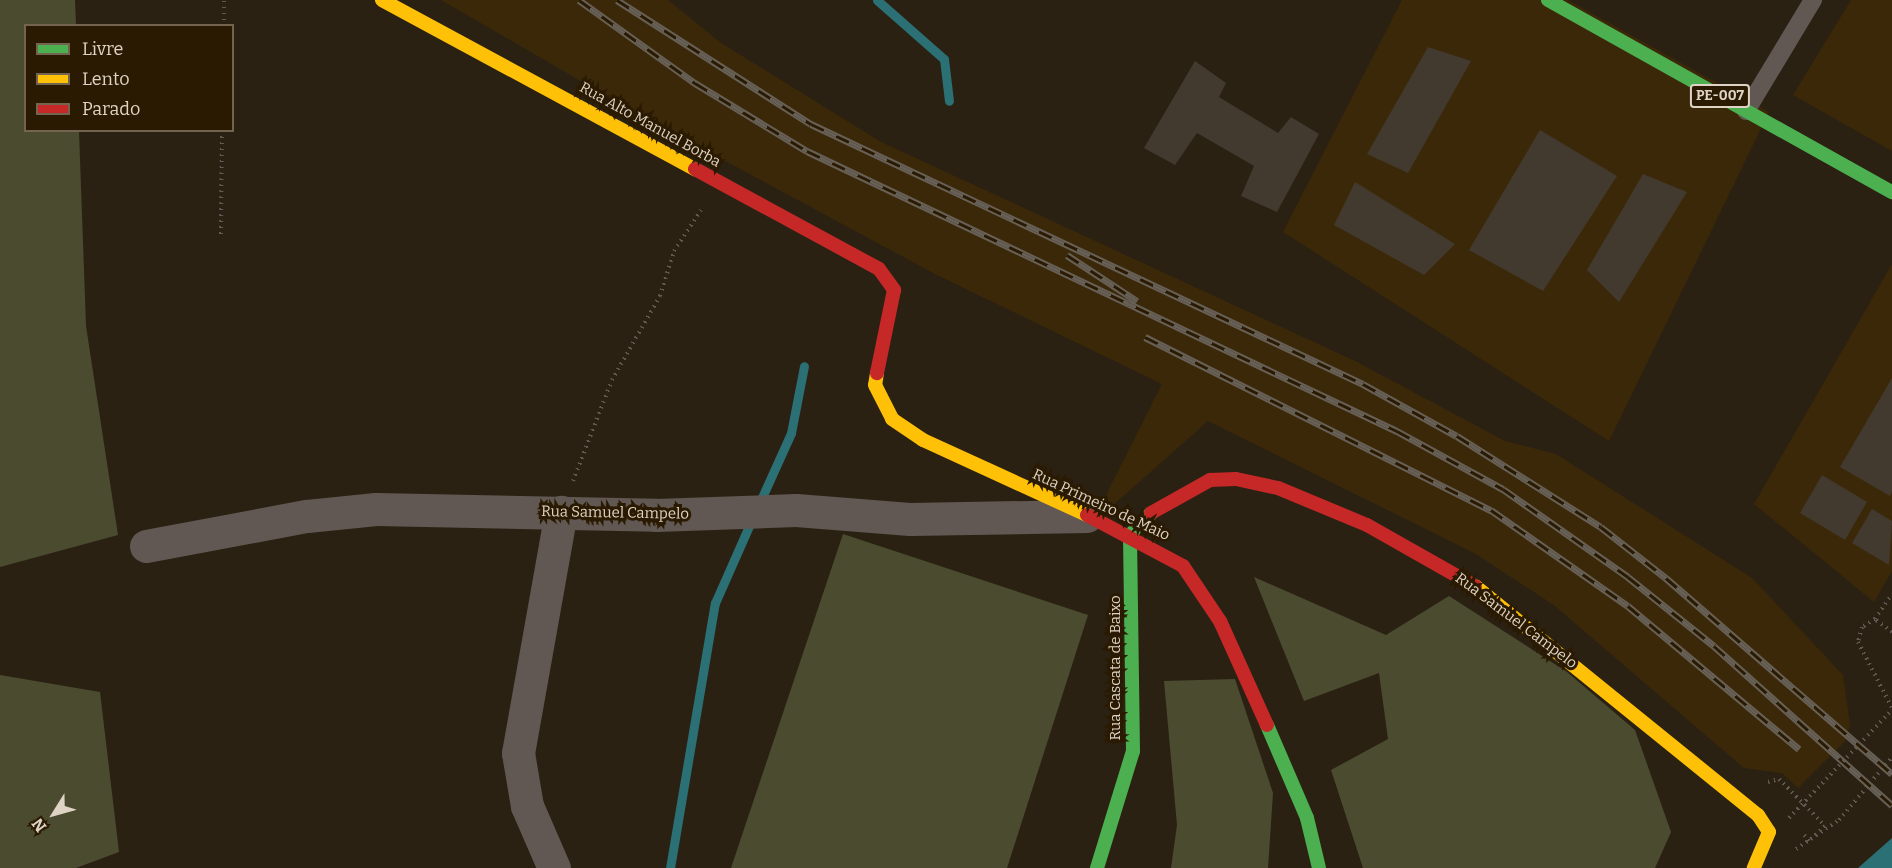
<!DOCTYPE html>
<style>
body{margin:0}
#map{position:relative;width:1892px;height:868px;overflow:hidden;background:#2b2113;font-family:Bitter,serif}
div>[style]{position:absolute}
.built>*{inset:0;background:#3b2808}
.green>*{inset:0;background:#4b4b30}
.water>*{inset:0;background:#2b7074}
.stream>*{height:9px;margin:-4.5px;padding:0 4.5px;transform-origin:4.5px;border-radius:4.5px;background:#2b7074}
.building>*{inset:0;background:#423a2f}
.path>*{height:4px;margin-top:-2px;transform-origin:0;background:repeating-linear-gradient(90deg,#615952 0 1.5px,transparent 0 6px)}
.lane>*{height:18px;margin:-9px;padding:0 9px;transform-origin:9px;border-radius:9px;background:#615853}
.street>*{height:33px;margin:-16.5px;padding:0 16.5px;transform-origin:16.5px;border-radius:16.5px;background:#615853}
.fast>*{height:14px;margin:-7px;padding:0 7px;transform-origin:7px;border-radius:7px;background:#4caf50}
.slow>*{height:14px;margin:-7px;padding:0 7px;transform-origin:7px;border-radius:7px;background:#ffc107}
.jam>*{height:14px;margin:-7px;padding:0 7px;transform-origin:7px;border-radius:7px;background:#c62828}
.rail>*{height:7px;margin-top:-3.5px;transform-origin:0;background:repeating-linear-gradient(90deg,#2a1a01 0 14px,#676057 0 28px);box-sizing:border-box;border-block:2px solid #676057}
.path-bridge>*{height:4px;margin-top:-2px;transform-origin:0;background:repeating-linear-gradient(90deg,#615952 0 1.5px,transparent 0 6px)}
span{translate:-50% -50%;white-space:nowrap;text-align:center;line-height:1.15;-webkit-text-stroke:6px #2a1a01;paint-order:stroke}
.shield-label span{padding:2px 4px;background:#2a1a01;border:2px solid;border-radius:4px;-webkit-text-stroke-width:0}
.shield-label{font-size:14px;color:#ded3c4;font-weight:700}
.street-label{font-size:15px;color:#ded3c4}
.legend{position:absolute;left:24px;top:24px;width:210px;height:108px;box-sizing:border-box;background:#2a1a01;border:2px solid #72644f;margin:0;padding:8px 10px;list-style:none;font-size:18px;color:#ded3c4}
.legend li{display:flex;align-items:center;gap:12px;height:30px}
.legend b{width:30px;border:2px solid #72644f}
.north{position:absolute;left:24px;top:784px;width:60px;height:60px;-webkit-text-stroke:4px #2a1a01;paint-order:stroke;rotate:233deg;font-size:16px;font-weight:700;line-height:24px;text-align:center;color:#ded3c4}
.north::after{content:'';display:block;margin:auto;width:21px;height:27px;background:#ded3c4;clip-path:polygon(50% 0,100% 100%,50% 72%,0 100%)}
</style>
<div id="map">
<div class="built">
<i style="clip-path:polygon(441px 0,668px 0,721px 43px,881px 142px,1355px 361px,1505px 441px,1556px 454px,1752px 578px,1843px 675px,1850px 725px,1845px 741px,1798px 788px,1782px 773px,1744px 768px,1555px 606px,1476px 554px,1208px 421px,1112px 506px,1103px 501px,1162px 384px,935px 274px,629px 109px)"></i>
<i style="clip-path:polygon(1402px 0,1568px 0,1769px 112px,1609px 441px,1283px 232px)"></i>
<i style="clip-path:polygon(1851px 0,1892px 0,1892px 151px,1793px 95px)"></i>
<i style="clip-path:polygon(1892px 264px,1892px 571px,1874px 602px,1754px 504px)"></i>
</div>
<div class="green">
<i style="clip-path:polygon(0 0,75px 0,76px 25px,26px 26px,26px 130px,79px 131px,86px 326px,118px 535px,0 567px)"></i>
<i style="clip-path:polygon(843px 534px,1088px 615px,1007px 868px,731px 868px)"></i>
<i style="clip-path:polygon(1254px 577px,1386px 635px,1449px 596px,1567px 672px,1635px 730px,1671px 832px,1655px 868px,1363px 868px,1331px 770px,1388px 739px,1379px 673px,1304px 701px)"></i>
<i style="clip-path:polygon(0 675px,100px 692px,119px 852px,76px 868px,0 868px)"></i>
<i style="clip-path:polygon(1235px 679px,1273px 793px,1268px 868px,1171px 868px,1177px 825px,1164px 681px)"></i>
</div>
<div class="water">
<i style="clip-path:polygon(1892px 838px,1892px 868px,1858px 868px)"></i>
</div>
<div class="stream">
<i style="left:877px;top:0;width:89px;rotate:41.4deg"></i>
<i style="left:944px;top:59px;width:42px;rotate:83.2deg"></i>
<i style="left:759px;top:504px;width:78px;rotate:-65.7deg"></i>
<i style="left:791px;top:433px;width:68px;rotate:-79deg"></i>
<i style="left:670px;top:868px;width:269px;rotate:-80.4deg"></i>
<i style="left:715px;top:603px;width:92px;rotate:-66.2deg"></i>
</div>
<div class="building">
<i style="clip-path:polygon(1428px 47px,1471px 61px,1408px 173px,1367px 154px)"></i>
<i style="clip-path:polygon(1195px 61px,1226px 83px,1219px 97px,1278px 133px,1291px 117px,1319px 134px,1277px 212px,1241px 196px,1254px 166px,1197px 133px,1175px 165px,1144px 148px)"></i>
<i style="clip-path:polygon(1540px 130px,1617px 176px,1543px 291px,1469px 250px)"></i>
<i style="clip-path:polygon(1643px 174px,1687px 192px,1619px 302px,1587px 270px)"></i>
<i style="clip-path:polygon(1355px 182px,1455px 244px,1424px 275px,1334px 225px)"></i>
<i style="clip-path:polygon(1892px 378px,1892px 492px,1890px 496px,1840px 467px)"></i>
<i style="clip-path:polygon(1822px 475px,1867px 502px,1845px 540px,1800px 513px)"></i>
<i style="clip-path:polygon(1872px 509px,1892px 521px,1889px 565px,1852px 543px)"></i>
</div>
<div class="path">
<i style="left:224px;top:26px;width:26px;rotate:-90deg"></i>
<i style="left:221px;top:234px;width:104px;rotate:-89.4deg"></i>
<i style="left:573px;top:481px;width:108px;rotate:-68.9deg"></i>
<i style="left:612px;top:380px;width:97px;rotate:-60.3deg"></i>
<i style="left:660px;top:296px;width:47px;rotate:-72.7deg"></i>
<i style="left:674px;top:251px;width:49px;rotate:-56.6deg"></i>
<i style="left:1875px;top:619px;width:30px;rotate:-56deg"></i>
<i style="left:1892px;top:632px;width:21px;rotate:-143deg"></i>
<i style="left:1875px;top:619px;width:15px;rotate:148deg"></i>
<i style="left:1862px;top:627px;width:16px;rotate:105deg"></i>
<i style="left:1858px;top:642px;width:74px;rotate:62.7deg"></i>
<i style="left:1768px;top:782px;width:11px;rotate:-15deg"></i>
<i style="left:1779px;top:779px;width:66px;rotate:45.6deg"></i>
<i style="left:1825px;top:826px;width:22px;rotate:137deg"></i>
<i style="left:1809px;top:841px;width:11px;rotate:-128deg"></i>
<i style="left:1796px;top:849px;width:52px;rotate:-34deg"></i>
<i style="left:1839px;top:820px;width:82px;rotate:-49.9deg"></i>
</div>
<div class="lane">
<i style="left:1746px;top:111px;width:130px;rotate:-58.9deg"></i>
</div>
<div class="street">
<i style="left:146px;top:546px;width:164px;rotate:-10.6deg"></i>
<i style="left:307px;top:516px;width:69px;rotate:-5.8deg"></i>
<i style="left:376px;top:509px;width:280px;rotate:1.2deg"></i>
<i style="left:656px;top:515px;width:140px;rotate:-2deg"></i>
<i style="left:796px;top:510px;width:114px;rotate:4.5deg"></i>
<i style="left:910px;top:519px;width:177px;rotate:-1deg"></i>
<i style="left:554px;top:868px;width:68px;rotate:-113.5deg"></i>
<i style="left:527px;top:806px;width:54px;rotate:-99.6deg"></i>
<i style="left:518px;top:753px;width:245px;rotate:-79.9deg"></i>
</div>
<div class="fast">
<i style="left:1548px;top:0;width:394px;rotate:29.2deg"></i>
<i style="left:1267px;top:725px;width:101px;rotate:66.7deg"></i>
<i style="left:1307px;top:818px;width:51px;rotate:76.5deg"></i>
<i style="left:1097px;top:868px;width:122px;rotate:-72.9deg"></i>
<i style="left:1133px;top:751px;width:216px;rotate:-90.8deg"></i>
<i style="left:1130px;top:535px;width:30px;rotate:-46deg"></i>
</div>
<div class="slow">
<i style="left:382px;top:0;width:356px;rotate:28.4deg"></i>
<i style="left:877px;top:373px;width:12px;rotate:99deg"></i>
<i style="left:875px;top:385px;width:38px;rotate:63deg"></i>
<i style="left:892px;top:419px;width:37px;rotate:34deg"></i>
<i style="left:923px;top:440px;width:180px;rotate:24.6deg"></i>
<i style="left:1475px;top:586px;width:364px;rotate:39deg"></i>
<i style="left:1758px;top:815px;width:20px;rotate:57deg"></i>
<i style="left:1769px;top:832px;width:39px;rotate:113deg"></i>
</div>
<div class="jam">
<i style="left:695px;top:169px;width:209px;rotate:28.5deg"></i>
<i style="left:879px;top:269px;width:26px;rotate:54deg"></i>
<i style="left:894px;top:290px;width:85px;rotate:101.6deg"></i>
<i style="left:1151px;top:513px;width:68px;rotate:-29.2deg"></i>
<i style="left:1210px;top:480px;width:26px;rotate:-2deg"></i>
<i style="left:1236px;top:479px;width:43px;rotate:12.1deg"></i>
<i style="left:1278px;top:488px;width:96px;rotate:22.6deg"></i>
<i style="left:1367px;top:525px;width:124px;rotate:29.5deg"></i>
<i style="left:1087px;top:515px;width:109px;rotate:28deg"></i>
<i style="left:1183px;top:566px;width:66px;rotate:56.1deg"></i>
<i style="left:1220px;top:621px;width:114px;rotate:65.7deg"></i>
</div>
<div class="rail">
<i style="left:579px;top:0;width:143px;rotate:35.6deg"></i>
<i style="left:695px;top:83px;width:131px;rotate:31.3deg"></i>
<i style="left:807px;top:151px;width:653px;rotate:25.39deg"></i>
<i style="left:1397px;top:431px;width:121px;rotate:28.7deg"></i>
<i style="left:1503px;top:489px;width:153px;rotate:35.1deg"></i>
<i style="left:1628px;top:577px;width:110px;rotate:38.7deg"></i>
<i style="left:1714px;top:646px;width:239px;rotate:41.8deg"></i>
<i style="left:617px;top:0;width:230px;rotate:32.6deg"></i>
<i style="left:811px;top:124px;width:610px;rotate:25.22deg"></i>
<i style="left:1363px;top:384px;width:107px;rotate:29deg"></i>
<i style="left:1457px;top:436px;width:170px;rotate:32.3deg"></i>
<i style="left:1601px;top:527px;width:83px;rotate:38.1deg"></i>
<i style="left:1666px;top:578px;width:299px;rotate:40.9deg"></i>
<i style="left:1067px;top:255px;width:84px;rotate:33.3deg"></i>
<i style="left:1145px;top:337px;width:387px;rotate:26.6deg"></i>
<i style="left:1491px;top:510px;width:167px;rotate:35deg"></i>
<i style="left:1628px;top:606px;width:223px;rotate:39.9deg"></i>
</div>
<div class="path-bridge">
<i style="left:1789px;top:818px;width:149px;rotate:-46.4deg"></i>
</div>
<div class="shield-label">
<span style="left:1720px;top:96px">PE-007</span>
</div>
<div class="street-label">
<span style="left:650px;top:125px;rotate:29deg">Rua Alto Manuel Borba</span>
<span style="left:1101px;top:505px;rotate:25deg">Rua Primeiro de Maio</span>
<span style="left:615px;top:513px;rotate:1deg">Rua Samuel Campelo</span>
<span style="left:1516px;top:621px;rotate:37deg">Rua Samuel Campelo</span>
<span style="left:1116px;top:668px;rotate:-90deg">Rua Cascata de Baixo</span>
</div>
<ul class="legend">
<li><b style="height:8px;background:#4caf50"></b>Livre</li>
<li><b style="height:8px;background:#ffc107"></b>Lento</li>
<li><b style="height:8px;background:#c62828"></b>Parado</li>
</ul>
<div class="north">N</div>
</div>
